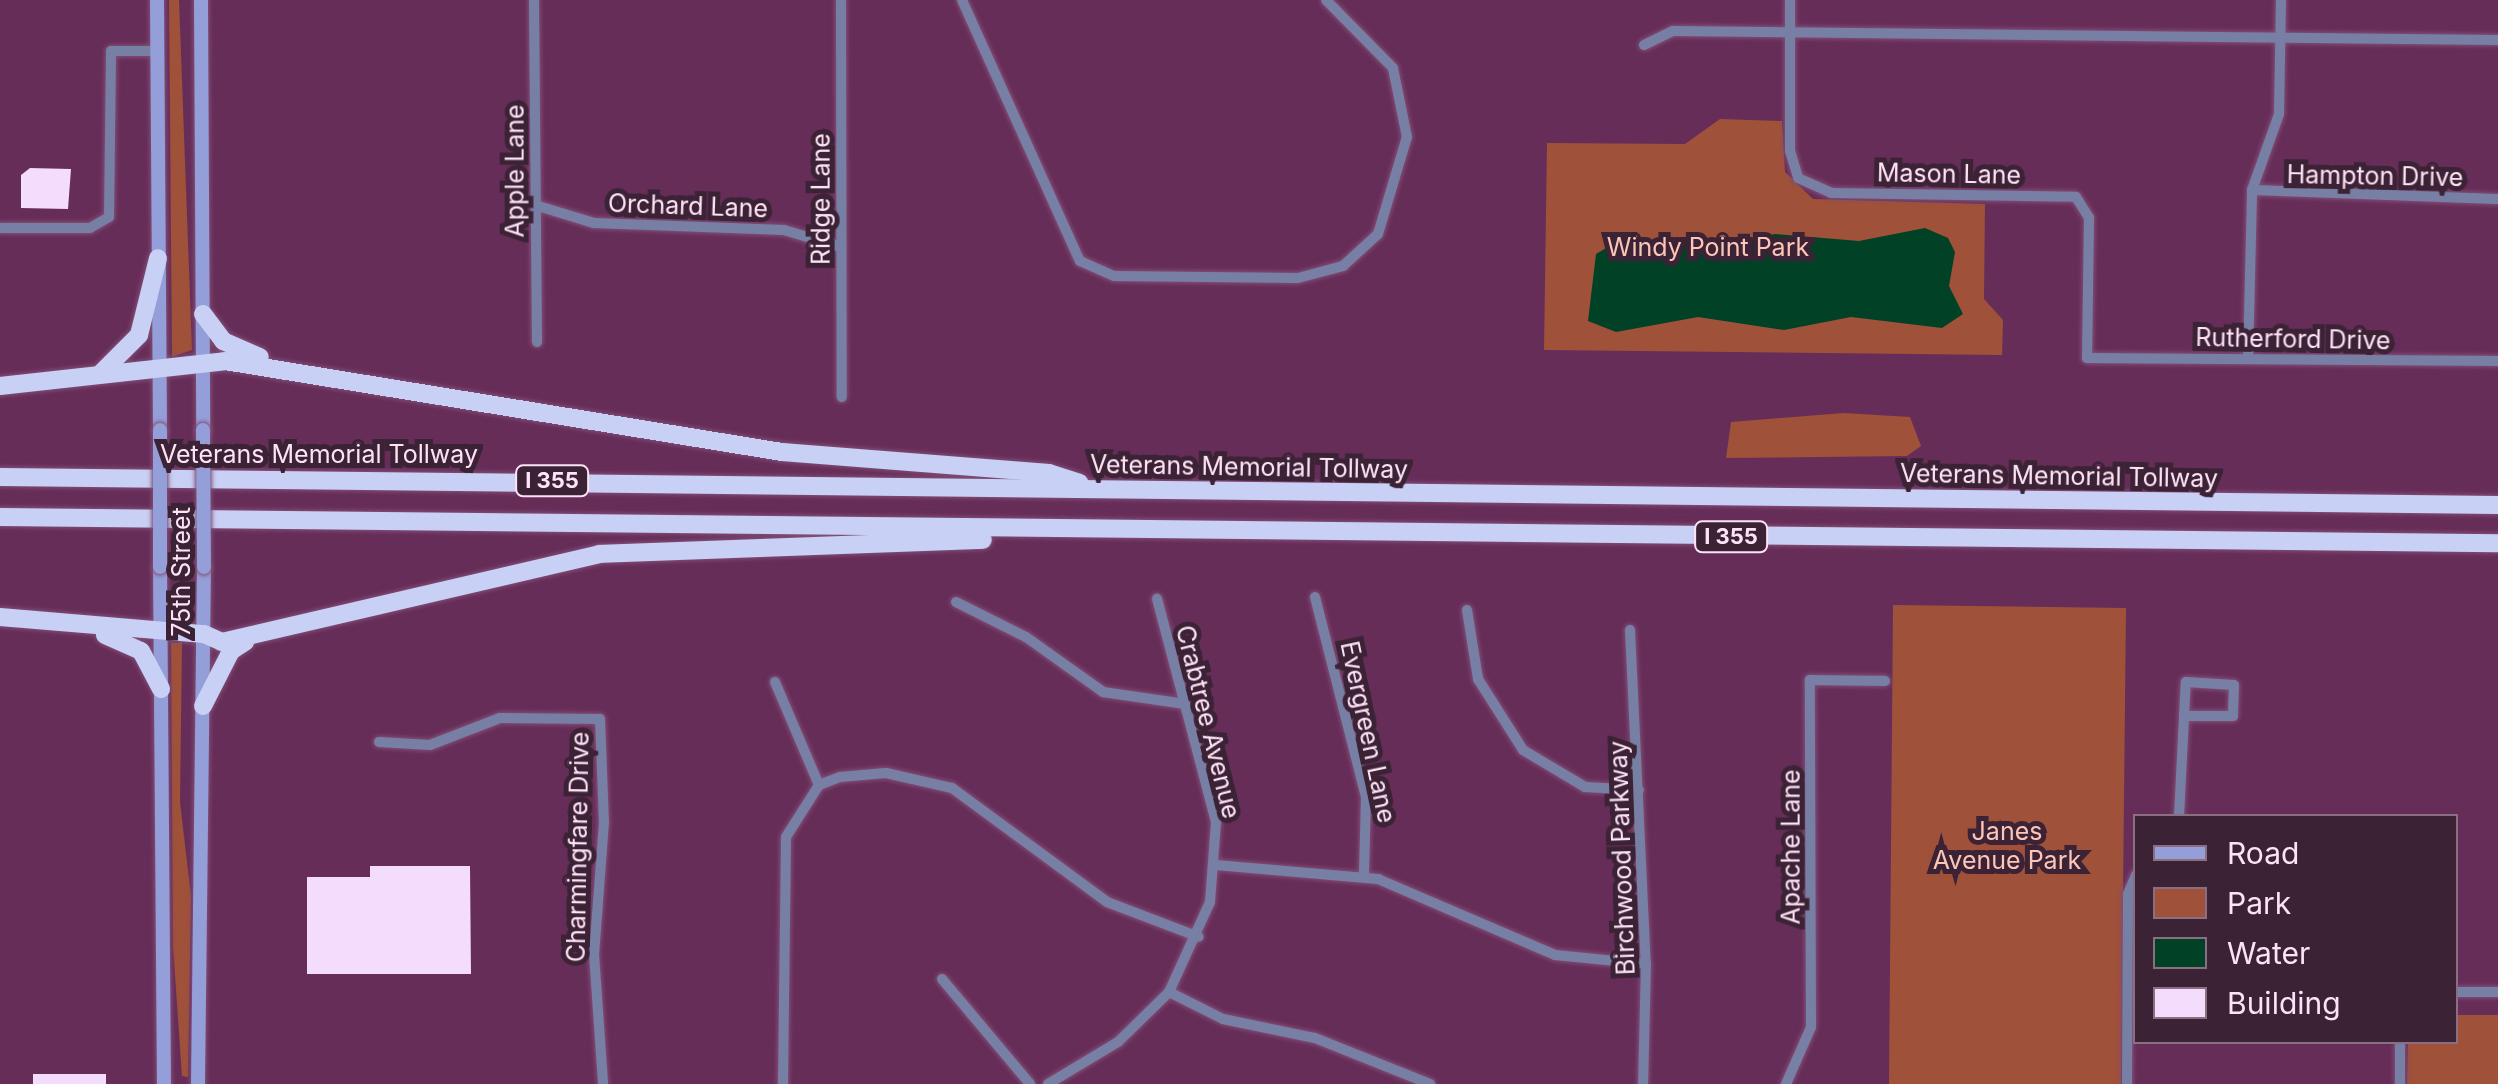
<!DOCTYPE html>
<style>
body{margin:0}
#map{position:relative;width:2498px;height:1084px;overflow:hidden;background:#662d59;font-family:Inter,sans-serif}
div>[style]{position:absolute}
.green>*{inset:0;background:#a05139}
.water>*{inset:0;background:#014125}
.building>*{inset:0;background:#f4dcfd}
.roads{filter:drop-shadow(0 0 2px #814e75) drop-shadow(0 0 2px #814e75)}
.street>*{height:10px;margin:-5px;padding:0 5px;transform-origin:5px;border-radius:5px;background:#787fa5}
.secondary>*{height:14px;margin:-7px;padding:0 7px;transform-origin:7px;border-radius:7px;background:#949ed9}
.highway>*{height:18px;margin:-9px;padding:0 9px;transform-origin:9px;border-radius:9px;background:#c9d0f5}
.bridges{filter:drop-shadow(0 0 2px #814e75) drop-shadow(0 0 2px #814e75)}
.secondary-bridge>*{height:14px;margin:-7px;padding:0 7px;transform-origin:7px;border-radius:7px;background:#949ed9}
span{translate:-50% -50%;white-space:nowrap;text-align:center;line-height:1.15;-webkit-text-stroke:10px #3c2235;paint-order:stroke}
.shield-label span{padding:2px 8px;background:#3c2235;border:2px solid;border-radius:8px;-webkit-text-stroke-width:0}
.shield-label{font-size:22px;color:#fee2f5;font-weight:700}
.street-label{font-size:25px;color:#fee2f5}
.park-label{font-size:25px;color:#fbc6b7}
.legend{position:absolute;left:2133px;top:814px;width:325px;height:230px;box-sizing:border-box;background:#3c2235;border:2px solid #8a6f82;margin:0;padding:12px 18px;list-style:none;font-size:30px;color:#fee2f5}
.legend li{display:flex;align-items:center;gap:20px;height:50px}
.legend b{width:50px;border:2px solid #8a6f82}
</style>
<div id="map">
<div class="green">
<i style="clip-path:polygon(169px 0,179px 0,192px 350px,172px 357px)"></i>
<i style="clip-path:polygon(1720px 119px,1782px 121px,1785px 172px,1813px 199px,1985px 204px,1984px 299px,2003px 320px,2002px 355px,1544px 350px,1547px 143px,1685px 144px)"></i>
<i style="clip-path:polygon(1844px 413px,1910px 417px,1921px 446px,1907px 456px,1726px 458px,1731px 422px)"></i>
<i style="clip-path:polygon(1893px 605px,2126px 608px,2121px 1084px,1889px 1084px)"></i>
<i style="clip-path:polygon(182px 642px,180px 802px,191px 896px,188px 1077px,182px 1076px,173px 946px,171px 643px)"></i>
<i style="clip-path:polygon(2456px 1015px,2498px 1015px,2498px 1084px,2407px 1084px,2408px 1042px,2456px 1042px)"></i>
</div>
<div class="water">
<i style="clip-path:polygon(1925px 228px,1948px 238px,1955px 252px,1949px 286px,1963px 314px,1942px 328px,1851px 317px,1784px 330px,1698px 317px,1616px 332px,1588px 321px,1596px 254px,1623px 238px,1723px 246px,1775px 234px,1859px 241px)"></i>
</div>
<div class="building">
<i style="clip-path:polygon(30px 168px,71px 169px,68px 209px,21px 208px,21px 175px)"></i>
<i style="clip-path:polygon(370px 866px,470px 866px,471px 974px,307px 974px,307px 877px,370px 877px)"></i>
<i style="clip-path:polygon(33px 1074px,106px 1074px,106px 1084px,33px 1084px)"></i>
</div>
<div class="roads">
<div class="street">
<i style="left:534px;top:0;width:342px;rotate:89.5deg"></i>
<i style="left:841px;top:0;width:397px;rotate:89.9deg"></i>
<i style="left:962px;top:0;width:286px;rotate:65.7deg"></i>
<i style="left:1080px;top:261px;width:37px;rotate:24deg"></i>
<i style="left:1114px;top:276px;width:184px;rotate:0.6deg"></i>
<i style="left:1298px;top:278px;width:47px;rotate:-14.9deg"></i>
<i style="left:1343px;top:266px;width:47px;rotate:-42.4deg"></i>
<i style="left:1378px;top:234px;width:101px;rotate:-73.4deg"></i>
<i style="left:1407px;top:137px;width:70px;rotate:-101.5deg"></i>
<i style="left:1393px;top:68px;width:95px;rotate:-134.6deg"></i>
<i style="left:1790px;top:0;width:151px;rotate:90deg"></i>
<i style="left:1790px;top:151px;width:28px;rotate:73deg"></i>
<i style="left:1798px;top:178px;width:36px;rotate:24deg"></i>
<i style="left:1831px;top:193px;width:245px;rotate:0.9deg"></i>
<i style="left:2076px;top:197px;width:25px;rotate:58deg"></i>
<i style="left:2089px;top:218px;width:140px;rotate:90.8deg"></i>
<i style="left:2087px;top:358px;width:411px;rotate:0.4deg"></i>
<i style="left:1644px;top:45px;width:32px;rotate:-26deg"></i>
<i style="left:1673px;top:31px;width:825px;rotate:0.63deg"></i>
<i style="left:2252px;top:190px;width:246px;rotate:2.1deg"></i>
<i style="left:535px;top:205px;width:62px;rotate:17deg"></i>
<i style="left:594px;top:223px;width:190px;rotate:2.1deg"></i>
<i style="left:784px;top:230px;width:59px;rotate:16.6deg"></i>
<i style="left:0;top:228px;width:90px"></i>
<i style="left:90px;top:228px;width:22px;rotate:-30deg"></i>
<i style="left:109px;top:217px;width:166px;rotate:-89.3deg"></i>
<i style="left:111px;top:51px;width:46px"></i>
<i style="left:2248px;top:358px;width:168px;rotate:-88.6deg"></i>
<i style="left:2252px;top:190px;width:81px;rotate:-70.4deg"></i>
<i style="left:2279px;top:114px;width:114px;rotate:-89deg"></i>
<i style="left:1315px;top:597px;width:206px;rotate:75.7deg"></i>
<i style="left:1366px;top:797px;width:79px;rotate:91.5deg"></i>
<i style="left:956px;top:602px;width:78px;rotate:26.6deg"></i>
<i style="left:1026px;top:637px;width:95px;rotate:35.5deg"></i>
<i style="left:1103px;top:692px;width:83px;rotate:8.3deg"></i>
<i style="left:1467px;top:610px;width:70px;rotate:80.9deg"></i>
<i style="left:1478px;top:679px;width:84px;rotate:57.6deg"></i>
<i style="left:1523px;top:750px;width:72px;rotate:30.8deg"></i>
<i style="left:1585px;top:787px;width:54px;rotate:3.2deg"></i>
<i style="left:1630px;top:630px;width:334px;rotate:87.3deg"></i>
<i style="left:1646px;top:964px;width:120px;rotate:91.4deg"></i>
<i style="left:775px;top:682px;width:112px;rotate:66.9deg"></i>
<i style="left:2186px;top:682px;width:48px;rotate:3.6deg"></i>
<i style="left:2234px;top:685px;width:31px;rotate:92deg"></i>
<i style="left:2233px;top:716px;width:49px;rotate:180deg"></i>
<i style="left:2184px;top:716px;width:34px;rotate:-87deg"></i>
<i style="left:379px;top:742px;width:51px;rotate:3.4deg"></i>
<i style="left:430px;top:745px;width:75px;rotate:-21.1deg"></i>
<i style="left:500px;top:718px;width:100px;rotate:0.6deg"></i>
<i style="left:600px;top:719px;width:103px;rotate:87.8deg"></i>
<i style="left:604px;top:822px;width:132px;rotate:94.3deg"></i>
<i style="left:594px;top:954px;width:130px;rotate:86deg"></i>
<i style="left:2179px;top:816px;width:100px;rotate:-87.1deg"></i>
<i style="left:1215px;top:865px;width:164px;rotate:4.9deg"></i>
<i style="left:1378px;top:879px;width:193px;rotate:23.2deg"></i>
<i style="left:1555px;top:955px;width:91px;rotate:5.6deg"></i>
<i style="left:942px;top:979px;width:137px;rotate:50deg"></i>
<i style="left:1169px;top:992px;width:60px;rotate:26.6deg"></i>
<i style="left:1223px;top:1019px;width:94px;rotate:11.7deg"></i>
<i style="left:1315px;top:1038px;width:124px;rotate:21.8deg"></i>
<i style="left:2456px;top:992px;width:42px"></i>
<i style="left:783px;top:1084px;width:247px;rotate:-89.3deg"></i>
<i style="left:786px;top:837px;width:62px;rotate:-57.6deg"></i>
<i style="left:819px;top:785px;width:22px;rotate:-21deg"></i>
<i style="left:840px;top:777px;width:46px;rotate:-5deg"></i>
<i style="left:886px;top:773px;width:68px;rotate:12.8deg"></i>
<i style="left:952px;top:788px;width:192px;rotate:36.3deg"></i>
<i style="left:1107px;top:902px;width:98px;rotate:20.8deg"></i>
<i style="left:1048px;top:1084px;width:82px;rotate:-31deg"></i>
<i style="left:1118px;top:1042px;width:71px;rotate:-44.4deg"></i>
<i style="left:1169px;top:992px;width:99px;rotate:-65.5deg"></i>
<i style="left:1210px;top:902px;width:80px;rotate:-85.7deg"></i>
<i style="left:1216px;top:822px;width:231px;rotate:-104.8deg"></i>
<i style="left:1786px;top:1084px;width:62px;rotate:-66.3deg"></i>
<i style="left:1811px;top:1027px;width:347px;rotate:-90.2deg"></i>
<i style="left:1810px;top:680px;width:75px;rotate:0.8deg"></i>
<i style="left:2127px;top:1084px;width:190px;rotate:-89.7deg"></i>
<i style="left:2128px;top:894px;width:21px;rotate:-67deg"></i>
<i style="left:2400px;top:1084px;width:42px;rotate:-90deg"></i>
</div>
<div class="secondary">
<i style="left:157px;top:0;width:430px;rotate:89.6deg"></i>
<i style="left:201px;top:0;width:430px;rotate:89.7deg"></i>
<i style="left:160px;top:567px;width:517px;rotate:89.56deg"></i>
<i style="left:198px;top:1084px;width:517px;rotate:-89.34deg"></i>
</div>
<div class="highway">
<i style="left:203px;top:314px;width:34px;rotate:53deg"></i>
<i style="left:223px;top:341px;width:40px;rotate:23.4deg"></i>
<i style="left:101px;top:373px;width:54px;rotate:-45deg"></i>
<i style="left:139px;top:335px;width:79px;rotate:-76.1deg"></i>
<i style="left:0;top:386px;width:226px;rotate:-6.3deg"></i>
<i style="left:225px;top:361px;width:564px;rotate:9.28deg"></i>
<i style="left:782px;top:452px;width:268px;rotate:4.5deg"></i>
<i style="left:1049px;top:473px;width:32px;rotate:18deg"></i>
<i style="left:0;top:477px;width:2498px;rotate:0.64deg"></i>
<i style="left:0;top:517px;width:2498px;rotate:0.6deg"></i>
<i style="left:0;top:617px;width:205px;rotate:4.8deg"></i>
<i style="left:204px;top:634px;width:20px;rotate:24deg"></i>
<i style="left:222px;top:642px;width:387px;rotate:-13.1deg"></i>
<i style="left:599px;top:554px;width:384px;rotate:-2.1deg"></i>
<i style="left:105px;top:635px;width:39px;rotate:24deg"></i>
<i style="left:141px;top:651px;width:43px;rotate:62.2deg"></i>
<i style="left:203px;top:706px;width:62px;rotate:-63deg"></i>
<i style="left:231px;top:651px;width:17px;rotate:-33deg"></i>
</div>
</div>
<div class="bridges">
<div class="secondary-bridge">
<i style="left:160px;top:430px;width:137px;rotate:90deg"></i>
<i style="left:203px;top:430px;width:137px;rotate:89.6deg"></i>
</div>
</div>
<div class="shield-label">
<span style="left:552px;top:481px">I 355</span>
<span style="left:1731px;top:537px">I 355</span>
</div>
<div class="street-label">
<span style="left:515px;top:171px;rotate:-90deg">Apple Lane</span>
<span style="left:1949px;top:174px;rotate:1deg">Mason Lane</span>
<span style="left:2375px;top:176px;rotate:1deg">Hampton Drive</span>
<span style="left:821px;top:199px;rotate:-90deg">Ridge Lane</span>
<span style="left:688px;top:206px;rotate:2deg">Orchard Lane</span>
<span style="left:2293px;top:339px;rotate:1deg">Rutherford Drive</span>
<span style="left:319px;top:454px">Veterans Memorial Tollway</span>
<span style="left:1249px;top:467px;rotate:1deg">Veterans Memorial Tollway</span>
<span style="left:2059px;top:476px;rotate:1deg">Veterans Memorial Tollway</span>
<span style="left:181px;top:572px;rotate:-90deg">75th Street</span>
<span style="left:1208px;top:722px;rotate:76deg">Crabtree Avenue</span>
<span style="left:1368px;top:732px;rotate:78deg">Evergreen Lane</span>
<span style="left:578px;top:847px;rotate:-89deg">Charmingfare Drive</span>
<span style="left:1791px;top:847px;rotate:-90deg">Apache Lane</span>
<span style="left:1622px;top:858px;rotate:-92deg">Birchwood Parkway</span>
</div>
<div class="park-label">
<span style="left:1708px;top:247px">Windy Point Park</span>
<span style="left:2007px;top:846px">Janes<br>Avenue Park</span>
</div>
<ul class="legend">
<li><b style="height:12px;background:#949ed9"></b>Road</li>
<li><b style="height:28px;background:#a05139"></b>Park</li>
<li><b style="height:28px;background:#014125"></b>Water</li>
<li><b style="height:28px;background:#f4dcfd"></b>Building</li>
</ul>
</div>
